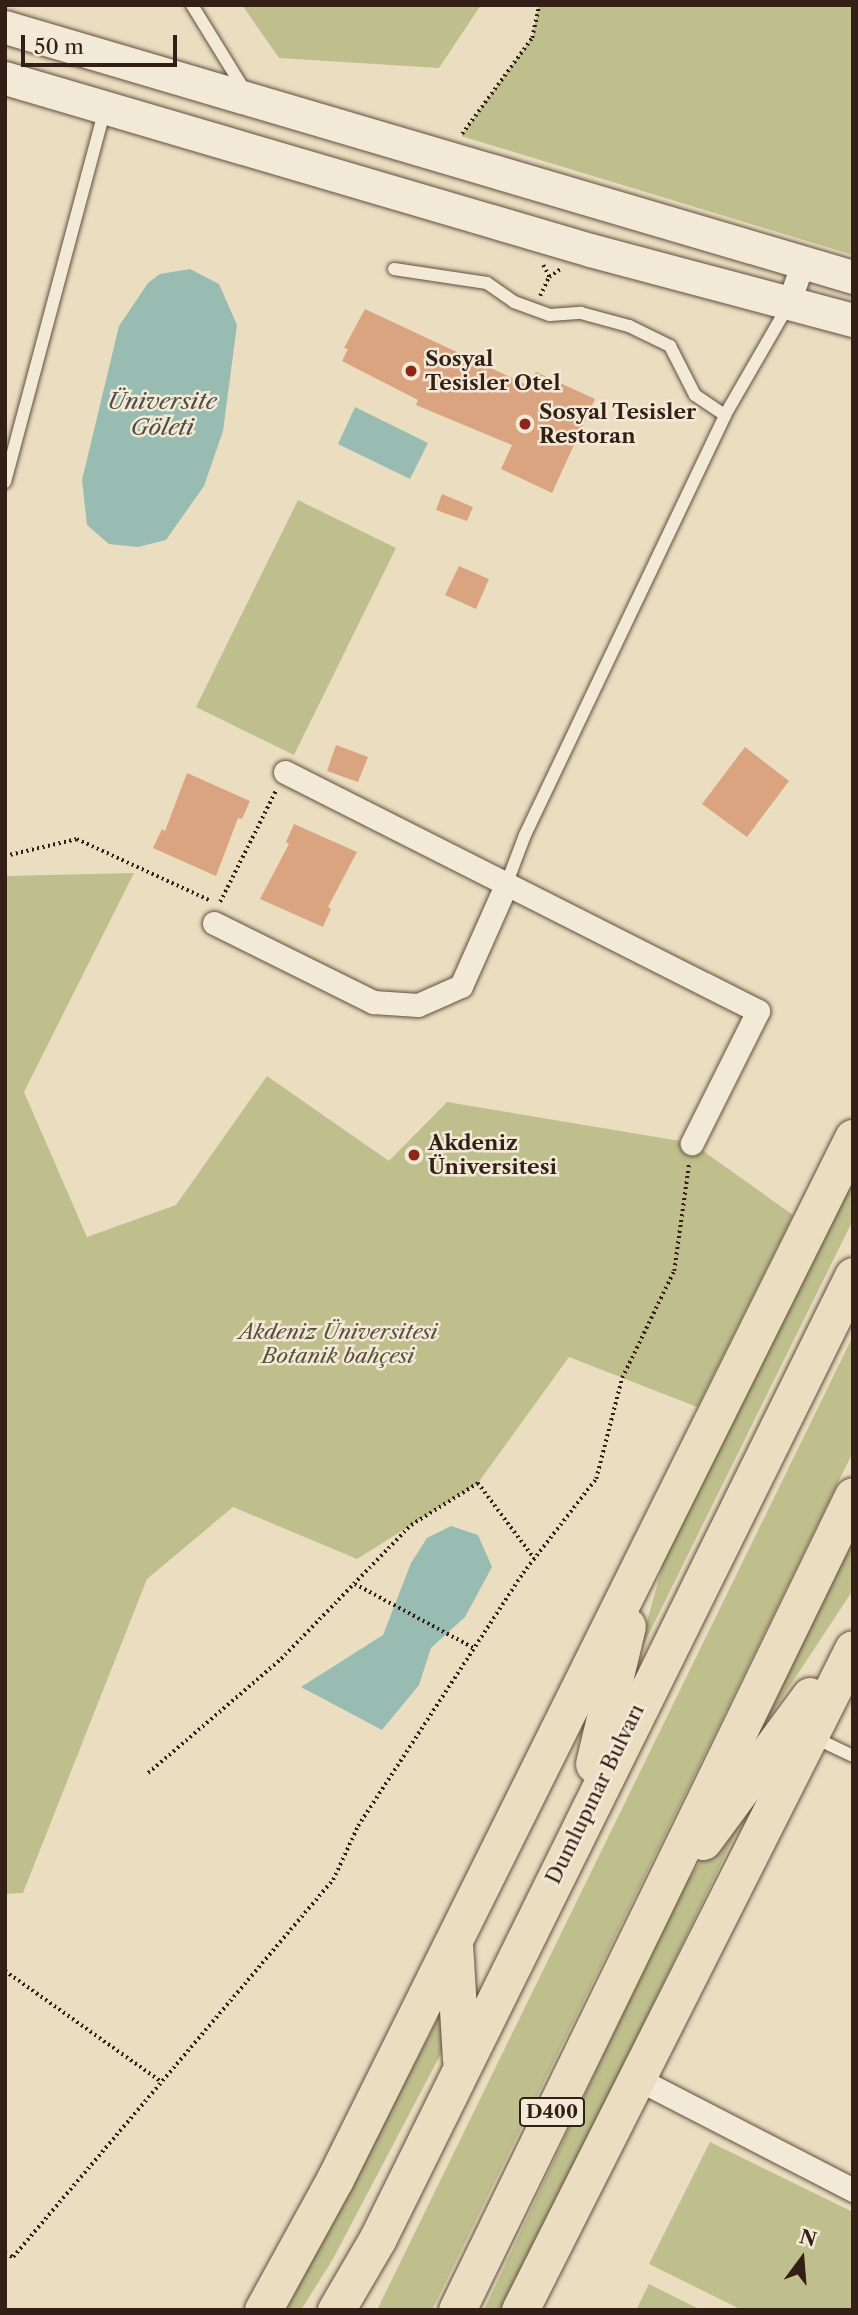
<!DOCTYPE html>
<meta charset="utf-8">
<style>
body{margin:0}
#map{position:relative;width:858px;height:2315px;overflow:hidden;background:#ebdec0;font-family:"Libre Caslon Text",serif}
div>[style]{position:absolute}
.green>*{inset:0;background:#bfbf8d}
.water>*{inset:0;background:#98bcb2}
.building>*{inset:0;background:#d9a47f}
.path>*{height:3.5px;margin-top:-1.75px;transform-origin:0;background:repeating-linear-gradient(90deg,#341f16 0 2px,transparent 0 5.5px)}
.roads{filter:drop-shadow(0 0 2px #624f40) drop-shadow(0 0 2px #624f40)}
.lane>*{height:12px;margin:-6px;padding:0 6px;transform-origin:6px;border-radius:6px;background:#f2ead6}
.street>*{height:23px;margin:-11.5px;padding:0 11.5px;transform-origin:11.5px;border-radius:11.5px;background:#f2ead6}
.secondary>*{height:33px;margin:-16.5px;padding:0 16.5px;transform-origin:16.5px;border-radius:16.5px;background:#f2ead6}
.primary>*{height:37px;margin:-18.5px;padding:0 18.5px;transform-origin:18.5px;border-radius:18.5px;background:#ebdec0}
.dots>*{width:19px;height:19px;translate:-50% -50%;box-sizing:border-box;border:4px solid #f2ead6;border-radius:50%}
span{translate:-50% -50%;white-space:nowrap;text-align:center;line-height:1.15;-webkit-text-stroke:5px #f2ead6;paint-order:stroke}
.shield-label span{padding:2px 5px;background:#f2ead6;border:2px solid;border-radius:5px;-webkit-text-stroke-width:0}
.shield-label{font-size:19px;color:#341f16;font-weight:700}
.poi-label{font-size:21px;color:#341f16;font-weight:700}
.left{translate:0 -50%;text-align:left}
.park-label{font-size:21px;color:#5e4f3a;font-style:italic}
.street-label{font-size:21px;color:#341f16}
.water-label{font-size:23px;color:#524e45;font-style:italic}
.frame{position:absolute;inset:0;border:7px solid #341f16;pointer-events:none}
.north{position:absolute;left:767px;top:2224px;width:70px;height:70px;-webkit-text-stroke:5px #f2ead6;paint-order:stroke;rotate:16deg;font-size:19px;font-weight:700;line-height:28px;text-align:center;color:#341f16}
.north::after{content:'';display:block;margin:auto;width:24px;height:32px;background:#341f16;clip-path:polygon(50% 0,100% 100%,50% 72%,0 100%)}
.scale{position:absolute;left:21px;top:35px;width:156px;height:32px;box-sizing:border-box;border:4px solid #341f16;border-top:0;padding-left:9px;font-size:21px;line-height:24px;white-space:nowrap;color:#341f16;-webkit-text-stroke:5px #f2ead6;paint-order:stroke}
</style>
<div id="map">
<div class="green">
<i style="clip-path:polygon(242px 5px,481px 5px,439px 68px,279px 58px)"></i>
<i style="clip-path:polygon(539px 5px,853px 5px,853px 255px,461px 136px,532px 38px)"></i>
<i style="clip-path:polygon(298px 500px,396px 548px,294px 755px,196px 707px)"></i>
<i style="clip-path:polygon(134px 873px,24px 1092px,87px 1237px,176px 1205px,267px 1076px,389px 1161px,447px 1102px,692px 1143px,793px 1215px,697px 1407px,569px 1357px,478px 1483px,357px 1559px,233px 1507px,147px 1579px,23px 1893px,5px 1894px,5px 876px)"></i>
<i style="clip-path:polygon(853px 1181px,853px 1220px,637px 1658px,664px 1560px)"></i>
<i style="clip-path:polygon(853px 1336px,853px 1452px,432px 2310px,377px 2310px)"></i>
<i style="clip-path:polygon(853px 1532px,853px 1590px,724px 1786px)"></i>
<i style="clip-path:polygon(767px 1768px,506px 2310px,484px 2310px,681px 1889px)"></i>
<i style="clip-path:polygon(443px 2009px,444px 2048px,333px 2259px,301px 2310px,286px 2310px)"></i>
<i style="clip-path:polygon(710px 2142px,853px 2212px,853px 2310px,742px 2310px,649px 2264px)"></i>
<i style="clip-path:polygon(649px 2284px,701px 2310px,636px 2310px)"></i>
</div>
<div class="water">
<i style="clip-path:polygon(190px 269px,219px 284px,237px 325px,223px 431px,204px 486px,166px 540px,138px 547px,109px 544px,87px 525px,82px 480px,119px 326px,148px 283px,160px 274px)"></i>
<i style="clip-path:polygon(355px 407px,428px 443px,410px 479px,338px 444px)"></i>
<i style="clip-path:polygon(451px 1526px,478px 1535px,492px 1567px,465px 1617px,431px 1648px,419px 1685px,382px 1730px,301px 1687px,383px 1635px,411px 1563px,427px 1538px)"></i>
</div>
<div class="building">
<i style="clip-path:polygon(365px 309px,529px 386px,536px 372px,595px 399px,552px 493px,501px 469px,512px 445px,416px 405px,418px 400px,342px 361px,348px 349px,344px 348px)"></i>
<i style="clip-path:polygon(442px 494px,473px 507px,467px 521px,436px 510px)"></i>
<i style="clip-path:polygon(459px 566px,489px 579px,476px 609px,445px 595px)"></i>
<i style="clip-path:polygon(336px 745px,368px 757px,358px 782px,327px 771px)"></i>
<i style="clip-path:polygon(745px 747px,789px 781px,747px 837px,702px 804px)"></i>
<i style="clip-path:polygon(187px 773px,250px 801px,242px 819px,238px 818px,216px 876px,153px 848px,162px 829px,165px 831px)"></i>
<i style="clip-path:polygon(294px 824px,357px 852px,328px 907px,331px 909px,323px 927px,260px 899px,289px 844px,286px 842px)"></i>
</div>
<div class="path">
<i style="left:462px;top:134px;width:119px;rotate:-53.9deg"></i>
<i style="left:532px;top:38px;width:34px;rotate:-78deg"></i>
<i style="left:549px;top:277px;width:16px;rotate:-35deg"></i>
<i style="left:540px;top:296px;width:21px;rotate:-65deg"></i>
<i style="left:549px;top:277px;width:13px;rotate:-117deg"></i>
<i style="left:5px;top:856px;width:74px;rotate:-13.3deg"></i>
<i style="left:77px;top:839px;width:148px;rotate:24.8deg"></i>
<i style="left:220px;top:902px;width:125px;rotate:-63.4deg"></i>
<i style="left:355px;top:1584px;width:135px;rotate:28.3deg"></i>
<i style="left:148px;top:1773px;width:175px;rotate:-40.6deg"></i>
<i style="left:281px;top:1659px;width:187px;rotate:-45.9deg"></i>
<i style="left:411px;top:1525px;width:79px;rotate:-32.1deg"></i>
<i style="left:478px;top:1483px;width:94px;rotate:53.3deg"></i>
<i style="left:5px;top:1971px;width:192px;rotate:35.3deg"></i>
<i style="left:5px;top:2254px;width:9px;rotate:21deg"></i>
<i style="left:13px;top:2257px;width:494px;rotate:-49.7deg"></i>
<i style="left:333px;top:1880px;width:60px;rotate:-65.2deg"></i>
<i style="left:358px;top:1826px;width:302px;rotate:-56.9deg"></i>
<i style="left:523px;top:1573px;width:119px;rotate:-52.2deg"></i>
<i style="left:596px;top:1479px;width:104px;rotate:-75.6deg"></i>
<i style="left:622px;top:1378px;width:119px;rotate:-64.1deg"></i>
<i style="left:674px;top:1271px;width:109px;rotate:-82.1deg"></i>
</div>
<div class="roads">
<div class="lane">
<i style="left:192px;top:5px;width:101px;rotate:58.4deg"></i>
<i style="left:394px;top:269px;width:94px;rotate:8.6deg"></i>
<i style="left:487px;top:283px;width:33px;rotate:35deg"></i>
<i style="left:514px;top:302px;width:38px;rotate:20deg"></i>
<i style="left:550px;top:315px;width:31px;rotate:-4deg"></i>
<i style="left:581px;top:313px;width:50px;rotate:15.2deg"></i>
<i style="left:629px;top:326px;width:46px;rotate:26deg"></i>
<i style="left:670px;top:346px;width:55px;rotate:63deg"></i>
<i style="left:695px;top:395px;width:36px;rotate:34deg"></i>
<i style="left:5px;top:482px;width:387px;rotate:-75deg"></i>
<i style="left:506px;top:885px;width:53px;rotate:-69.2deg"></i>
<i style="left:525px;top:835px;width:465px;rotate:-64.5deg"></i>
<i style="left:725px;top:415px;width:126px;rotate:-60deg"></i>
<i style="left:813px;top:1737px;width:44px;rotate:25.4deg"></i>
</div>
<div class="street">
<i style="left:789px;top:302px;width:42px;rotate:-70.7deg"></i>
<i style="left:285px;top:772px;width:530px;rotate:26.81deg"></i>
<i style="left:758px;top:1011px;width:148px;rotate:116.6deg"></i>
<i style="left:214px;top:923px;width:178px;rotate:26.4deg"></i>
<i style="left:373px;top:1002px;width:45px;rotate:3.8deg"></i>
<i style="left:418px;top:1005px;width:47px;rotate:-23.8deg"></i>
<i style="left:461px;top:986px;width:111px;rotate:-66deg"></i>
<i style="left:638px;top:2079px;width:242px;rotate:27.3deg"></i>
</div>
<div class="secondary">
<i style="left:5px;top:27px;width:884px;rotate:16.43deg"></i>
<i style="left:5px;top:78px;width:610px;rotate:16.38deg"></i>
<i style="left:590px;top:250px;width:272px;rotate:14.9deg"></i>
</div>
<div class="primary">
<i style="left:594px;top:1764px;width:142px;rotate:-76.6deg"></i>
<i style="left:703px;top:1841px;width:180px;rotate:-53.6deg"></i>
<i style="left:454px;top:1944px;width:116px;rotate:86.5deg"></i>
<i style="left:263px;top:2310px;width:149px;rotate:-61.2deg"></i>
<i style="left:335px;top:2179px;width:1163px;rotate:-63.55deg"></i>
<i style="left:336px;top:2310px;width:83px;rotate:-59.7deg"></i>
<i style="left:378px;top:2238px;width:1073px;rotate:-63.72deg"></i>
<i style="left:457px;top:2310px;width:905px;rotate:-64.06deg"></i>
<i style="left:520px;top:2310px;width:740px;rotate:-63.26deg"></i>
</div>
</div>
<div class="dots">
<i style="left:411px;top:371px;background:#8f2418"></i>
<i style="left:525px;top:424px;background:#8f2418"></i>
<i style="left:414px;top:1155px;background:#8f2418"></i>
</div>
<div class="shield-label">
<span style="left:552px;top:2112px">D400</span>
</div>
<div class="poi-label">
<span class="left" style="left:425px;top:371px">Sosyal<br>Tesisler Otel</span>
<span class="left" style="left:539px;top:424px">Sosyal Tesisler<br>Restoran</span>
<span class="left" style="left:428px;top:1155px">Akdeniz<br>Üniversitesi</span>
</div>
<div class="park-label">
<span style="left:338px;top:1344px">Akdeniz Üniversitesi<br>Botanik bahçesi</span>
</div>
<div class="street-label">
<span style="left:595px;top:1794px;rotate:-64deg">Dumlupınar Bulvarı</span>
</div>
<div class="water-label">
<span style="left:162px;top:414px">Üniversite<br>Göleti</span>
</div>
<div class="frame"></div>
<div class="north">N</div>
<div class="scale">50 m</div>
</div>
